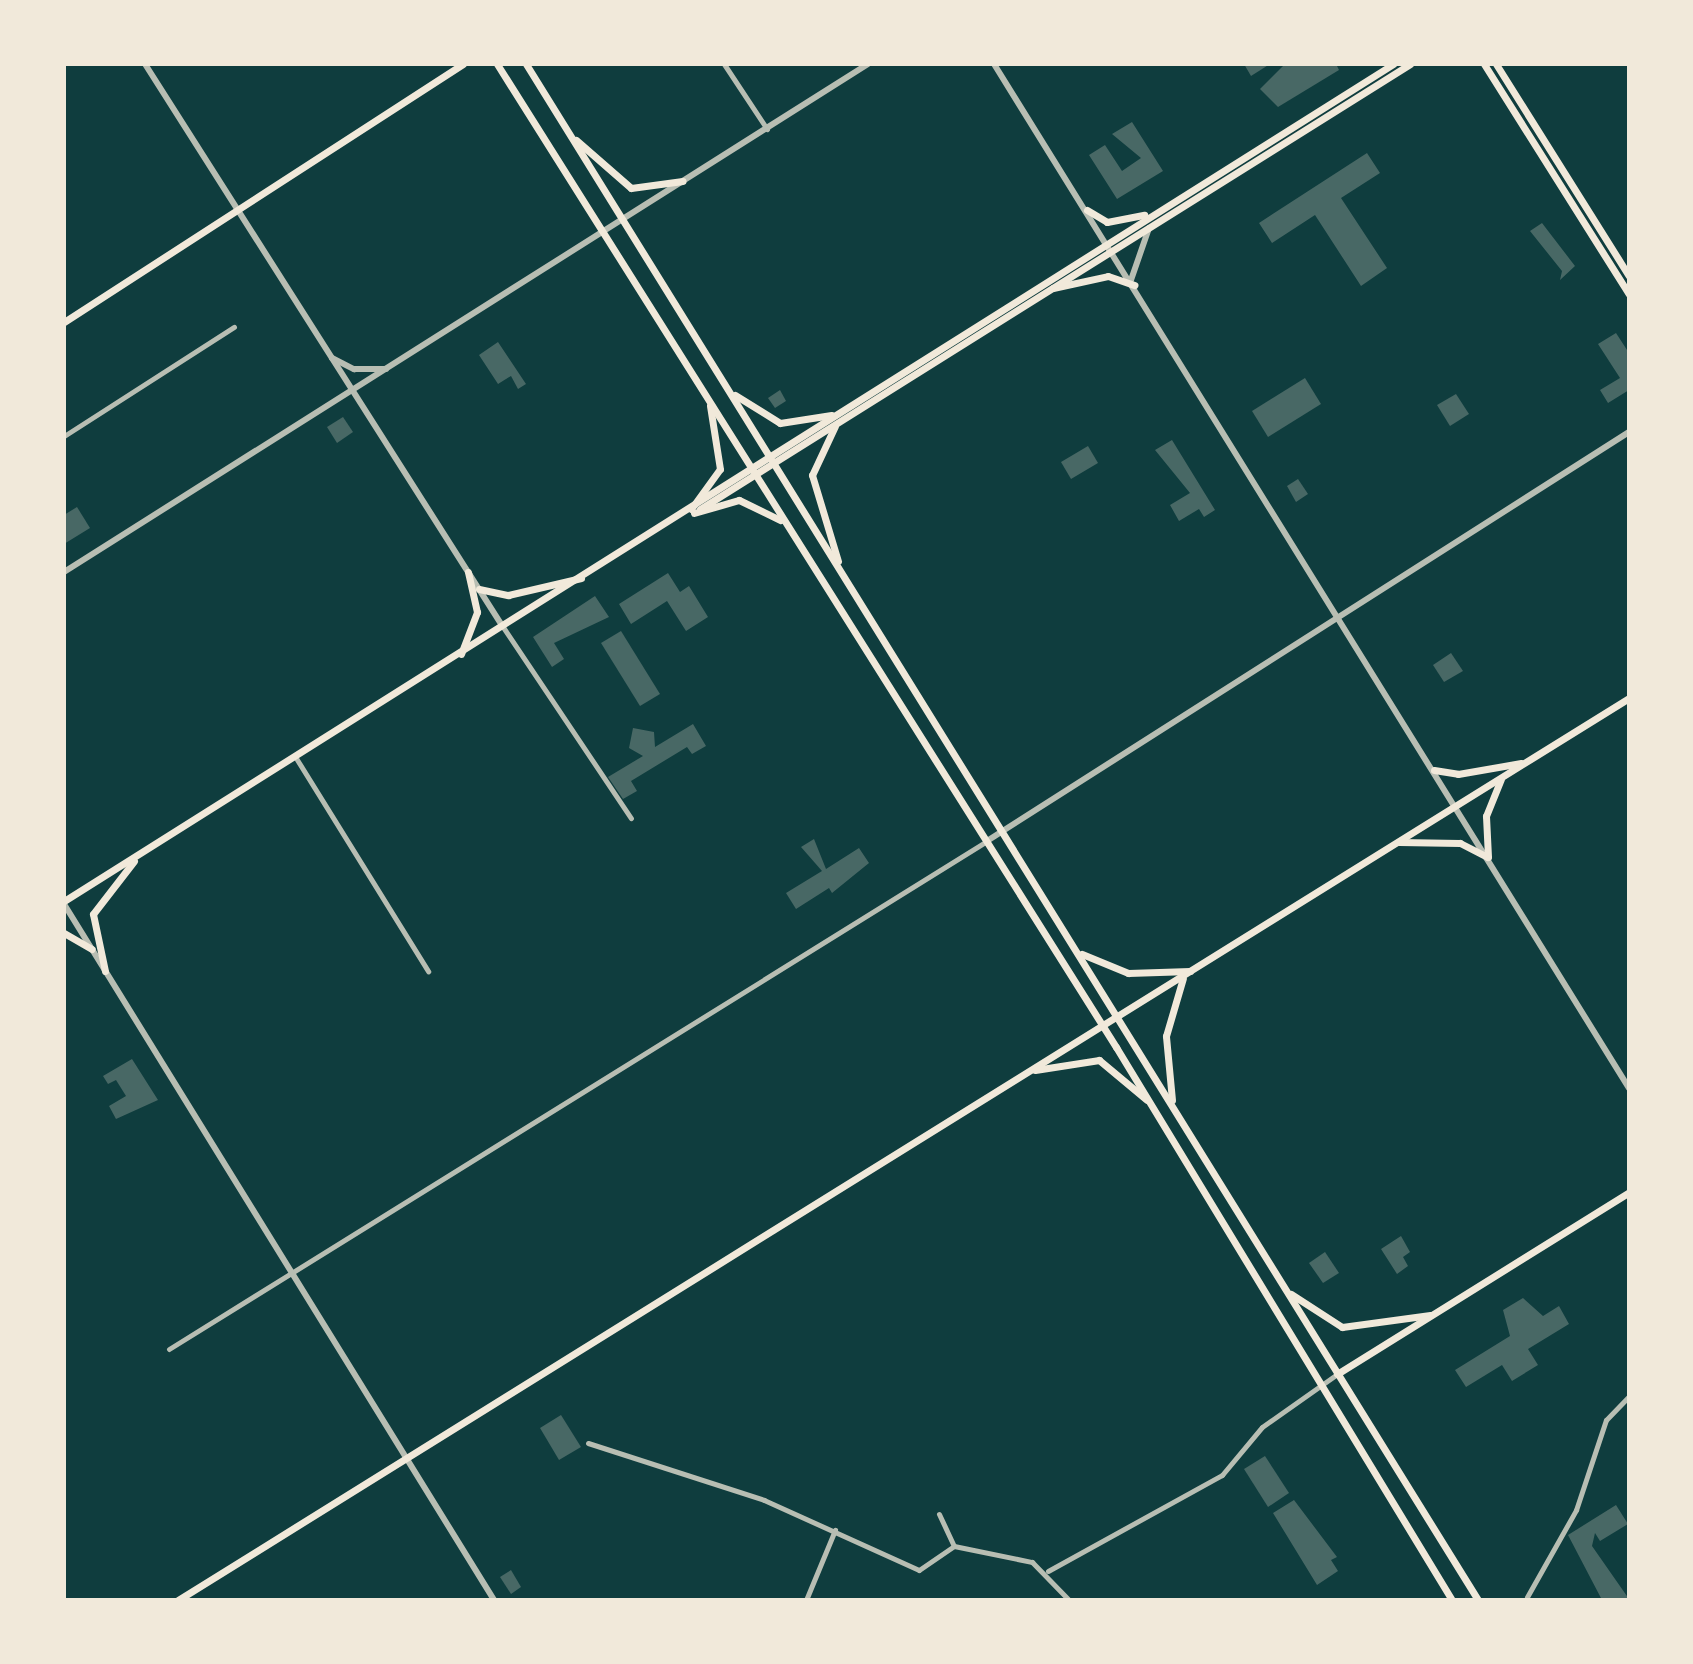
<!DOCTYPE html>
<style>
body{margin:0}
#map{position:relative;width:1693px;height:1664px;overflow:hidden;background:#0f3d3e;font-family:"PT Sans",sans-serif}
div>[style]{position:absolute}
.building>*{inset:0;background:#486865}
.minor>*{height:5px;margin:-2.5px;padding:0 2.5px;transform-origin:2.5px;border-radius:2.5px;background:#b8beb3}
.tertiary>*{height:6px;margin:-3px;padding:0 3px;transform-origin:3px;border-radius:3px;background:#b8beb3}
.secondary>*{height:7px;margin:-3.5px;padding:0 3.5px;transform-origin:3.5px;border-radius:3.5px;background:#f1e9da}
.primary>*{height:7px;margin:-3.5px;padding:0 3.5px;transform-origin:3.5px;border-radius:3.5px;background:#f1e9da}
span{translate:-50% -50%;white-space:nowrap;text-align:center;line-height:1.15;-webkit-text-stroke:6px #f1e9da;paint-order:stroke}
.frame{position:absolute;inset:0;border:66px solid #f1e9da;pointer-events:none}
</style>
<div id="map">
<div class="building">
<i style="clip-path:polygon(1244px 64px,1270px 64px,1251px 76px)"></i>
<i style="clip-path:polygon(1285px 64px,1336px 64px,1339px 70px,1278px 107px,1260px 89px)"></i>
<i style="clip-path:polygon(1132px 122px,1163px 171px,1117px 199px,1089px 155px,1105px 145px,1122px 171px,1141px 158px,1112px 134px)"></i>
<i style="clip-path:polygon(1367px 153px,1380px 173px,1341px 198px,1387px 268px,1361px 286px,1315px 215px,1272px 243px,1259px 223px)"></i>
<i style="clip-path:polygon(1542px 223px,1575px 266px,1560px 280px,1562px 271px,1530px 231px)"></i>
<i style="clip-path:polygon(1616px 333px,1629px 353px,1629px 390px,1608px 403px,1600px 390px,1620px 378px,1598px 344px)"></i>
<i style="clip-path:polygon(498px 342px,526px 384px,518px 389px,511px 376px,498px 384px,479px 355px)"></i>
<i style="clip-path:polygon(1305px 378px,1321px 404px,1268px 437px,1252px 411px)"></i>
<i style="clip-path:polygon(780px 390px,786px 401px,775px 408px,768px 398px)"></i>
<i style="clip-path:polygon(1456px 394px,1469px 414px,1450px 426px,1437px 405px)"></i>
<i style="clip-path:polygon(343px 417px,353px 432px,337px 443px,327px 427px)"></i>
<i style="clip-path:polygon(1172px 440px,1215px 510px,1204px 517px,1199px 509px,1179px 521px,1170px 505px,1190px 493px,1155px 450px)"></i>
<i style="clip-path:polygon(1088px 446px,1098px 463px,1071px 479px,1061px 462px)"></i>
<i style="clip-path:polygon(1298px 479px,1308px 494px,1296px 502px,1287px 486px)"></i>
<i style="clip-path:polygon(77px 507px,90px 528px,64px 544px,64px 515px)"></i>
<i style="clip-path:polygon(668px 573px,680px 592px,689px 586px,708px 617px,686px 631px,667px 601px,631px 624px,619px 604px)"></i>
<i style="clip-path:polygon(595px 596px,609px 617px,554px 643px,564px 659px,552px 667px,533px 637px)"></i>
<i style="clip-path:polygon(621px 631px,660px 694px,640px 706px,601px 643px)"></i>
<i style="clip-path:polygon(1451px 653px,1463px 671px,1444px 682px,1433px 665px)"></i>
<i style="clip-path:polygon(693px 724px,706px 746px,692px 754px,687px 747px,631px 781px,637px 791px,623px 799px,608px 777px,643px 756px,629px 748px,633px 728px,654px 732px,655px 747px)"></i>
<i style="clip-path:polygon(814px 839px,826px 869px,859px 848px,869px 863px,832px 893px,829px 888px,796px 909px,786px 893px,822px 871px,801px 847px)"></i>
<i style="clip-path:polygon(132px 1059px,158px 1100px,116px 1119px,109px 1106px,126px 1096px,116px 1080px,108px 1084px,103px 1076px)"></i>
<i style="clip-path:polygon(1401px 1236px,1410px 1252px,1403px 1257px,1408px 1266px,1397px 1274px,1381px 1249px)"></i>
<i style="clip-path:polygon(1325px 1252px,1339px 1273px,1323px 1283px,1309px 1263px)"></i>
<i style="clip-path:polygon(1523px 1298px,1543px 1316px,1559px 1306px,1569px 1324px,1528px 1349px,1538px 1365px,1512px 1381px,1502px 1365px,1466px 1387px,1455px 1370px,1510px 1336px,1503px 1310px)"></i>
<i style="clip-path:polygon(561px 1415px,581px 1447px,559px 1460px,540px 1428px)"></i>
<i style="clip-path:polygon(1265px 1456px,1289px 1493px,1268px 1507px,1244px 1469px)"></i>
<i style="clip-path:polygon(1294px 1500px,1337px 1557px,1331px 1560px,1338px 1571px,1317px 1585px,1273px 1513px)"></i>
<i style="clip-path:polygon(1616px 1505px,1628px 1524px,1600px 1541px,1595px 1533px,1592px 1546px,1629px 1599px,1602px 1600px,1568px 1535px)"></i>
<i style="clip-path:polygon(511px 1570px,521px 1587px,511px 1594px,500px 1577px)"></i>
</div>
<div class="minor">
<i style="left:724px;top:64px;width:78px;rotate:56.5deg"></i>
<i style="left:64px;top:436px;width:202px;rotate:-32.7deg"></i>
<i style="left:503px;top:627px;width:230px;rotate:56.2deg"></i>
<i style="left:296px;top:758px;width:251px;rotate:58.2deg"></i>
<i style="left:169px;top:1349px;width:963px;rotate:-31.84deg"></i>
<i style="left:588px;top:1443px;width:185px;rotate:17.9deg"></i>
<i style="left:764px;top:1500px;width:170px;rotate:24.3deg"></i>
<i style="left:919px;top:1570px;width:42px;rotate:-34.4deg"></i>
<i style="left:954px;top:1546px;width:80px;rotate:11.6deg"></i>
<i style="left:1032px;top:1562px;width:53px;rotate:45.8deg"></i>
<i style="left:939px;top:1514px;width:35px;rotate:65deg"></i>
<i style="left:1048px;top:1571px;width:199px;rotate:-28.9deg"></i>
<i style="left:1222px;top:1475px;width:62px;rotate:-50.2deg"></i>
<i style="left:1262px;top:1427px;width:92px;rotate:-35.2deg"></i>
<i style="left:1527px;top:1597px;width:100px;rotate:-60.6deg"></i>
<i style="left:1576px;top:1510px;width:95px;rotate:-71.6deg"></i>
<i style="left:1606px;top:1420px;width:33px;rotate:-46deg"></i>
<i style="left:806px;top:1600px;width:76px;rotate:-67.5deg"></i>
<i style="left:1520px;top:1600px;width:19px"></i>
</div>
<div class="tertiary">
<i style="left:145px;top:64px;width:667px;rotate:57.55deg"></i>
<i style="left:994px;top:64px;width:1205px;rotate:58.2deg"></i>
<i style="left:1131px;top:280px;width:55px;rotate:-70.9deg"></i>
<i style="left:332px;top:358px;width:25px;rotate:27deg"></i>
<i style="left:354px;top:369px;width:32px"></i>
<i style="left:64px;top:572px;width:951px;rotate:-32.29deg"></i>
<i style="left:987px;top:841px;width:761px;rotate:-32.5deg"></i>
<i style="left:64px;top:904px;width:818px;rotate:58.29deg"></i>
</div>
<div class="secondary">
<i style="left:1484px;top:64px;width:272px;rotate:57.8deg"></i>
<i style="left:1496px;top:64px;width:250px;rotate:57.9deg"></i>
<i style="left:1087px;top:210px;width:23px;rotate:31deg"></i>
<i style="left:1107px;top:222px;width:38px;rotate:-11deg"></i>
<i style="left:1053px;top:288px;width:56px;rotate:-12.3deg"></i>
<i style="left:1108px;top:276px;width:28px;rotate:19deg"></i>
<i style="left:64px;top:322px;width:475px;rotate:-32.9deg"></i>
<i style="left:700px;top:509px;width:838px;rotate:-32.08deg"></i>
<i style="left:479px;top:589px;width:30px;rotate:12deg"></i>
<i style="left:508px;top:595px;width:75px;rotate:-13.1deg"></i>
<i style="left:461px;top:654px;width:45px;rotate:-69.1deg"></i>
<i style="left:477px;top:612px;width:41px;rotate:-102.7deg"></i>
<i style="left:1434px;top:770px;width:24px;rotate:9deg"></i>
<i style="left:1458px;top:774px;width:64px;rotate:-9.9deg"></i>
<i style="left:1399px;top:842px;width:61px;rotate:0.9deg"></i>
<i style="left:1460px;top:843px;width:31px;rotate:27deg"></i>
<i style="left:1488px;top:857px;width:41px;rotate:-92.8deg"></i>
<i style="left:1486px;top:816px;width:40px;rotate:-68deg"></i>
<i style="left:64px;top:901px;width:1571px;rotate:-32.2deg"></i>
<i style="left:64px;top:933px;width:32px;rotate:30deg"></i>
<i style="left:1082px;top:954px;width:50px;rotate:22.4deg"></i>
<i style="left:1128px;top:973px;width:62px;rotate:-1.8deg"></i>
<i style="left:105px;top:971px;width:58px;rotate:-101.9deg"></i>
<i style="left:93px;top:914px;width:67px;rotate:-52.3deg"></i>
<i style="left:1035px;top:1070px;width:65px;rotate:-8.9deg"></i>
<i style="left:1099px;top:1060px;width:62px;rotate:39.8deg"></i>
<i style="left:1172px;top:1100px;width:64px;rotate:-95.4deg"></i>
<i style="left:1166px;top:1036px;width:60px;rotate:-73.7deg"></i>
<i style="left:178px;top:1600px;width:1709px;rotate:-31.87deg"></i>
</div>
<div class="primary">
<i style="left:497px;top:64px;width:1162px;rotate:57.8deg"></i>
<i style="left:1116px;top:1047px;width:647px;rotate:58.72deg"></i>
<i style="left:526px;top:64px;width:1807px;rotate:58.21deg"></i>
<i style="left:576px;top:140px;width:73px;rotate:41.1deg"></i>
<i style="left:631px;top:188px;width:52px;rotate:-7.7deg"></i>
<i style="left:735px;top:395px;width:53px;rotate:31.9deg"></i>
<i style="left:780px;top:423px;width:52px;rotate:-8.9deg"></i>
<i style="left:835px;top:426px;width:54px;rotate:115.1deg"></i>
<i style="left:812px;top:475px;width:90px;rotate:73.2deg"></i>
<i style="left:691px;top:509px;width:49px;rotate:-54.1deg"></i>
<i style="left:720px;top:469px;width:64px;rotate:-99deg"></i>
<i style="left:694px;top:513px;width:47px;rotate:-16.1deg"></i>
<i style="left:739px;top:500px;width:46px;rotate:26deg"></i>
<i style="left:1291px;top:1294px;width:61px;rotate:32.9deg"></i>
<i style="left:1342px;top:1327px;width:89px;rotate:-7.8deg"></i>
<i style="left:1337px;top:1374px;width:344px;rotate:-31.9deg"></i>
</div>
<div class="frame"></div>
</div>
